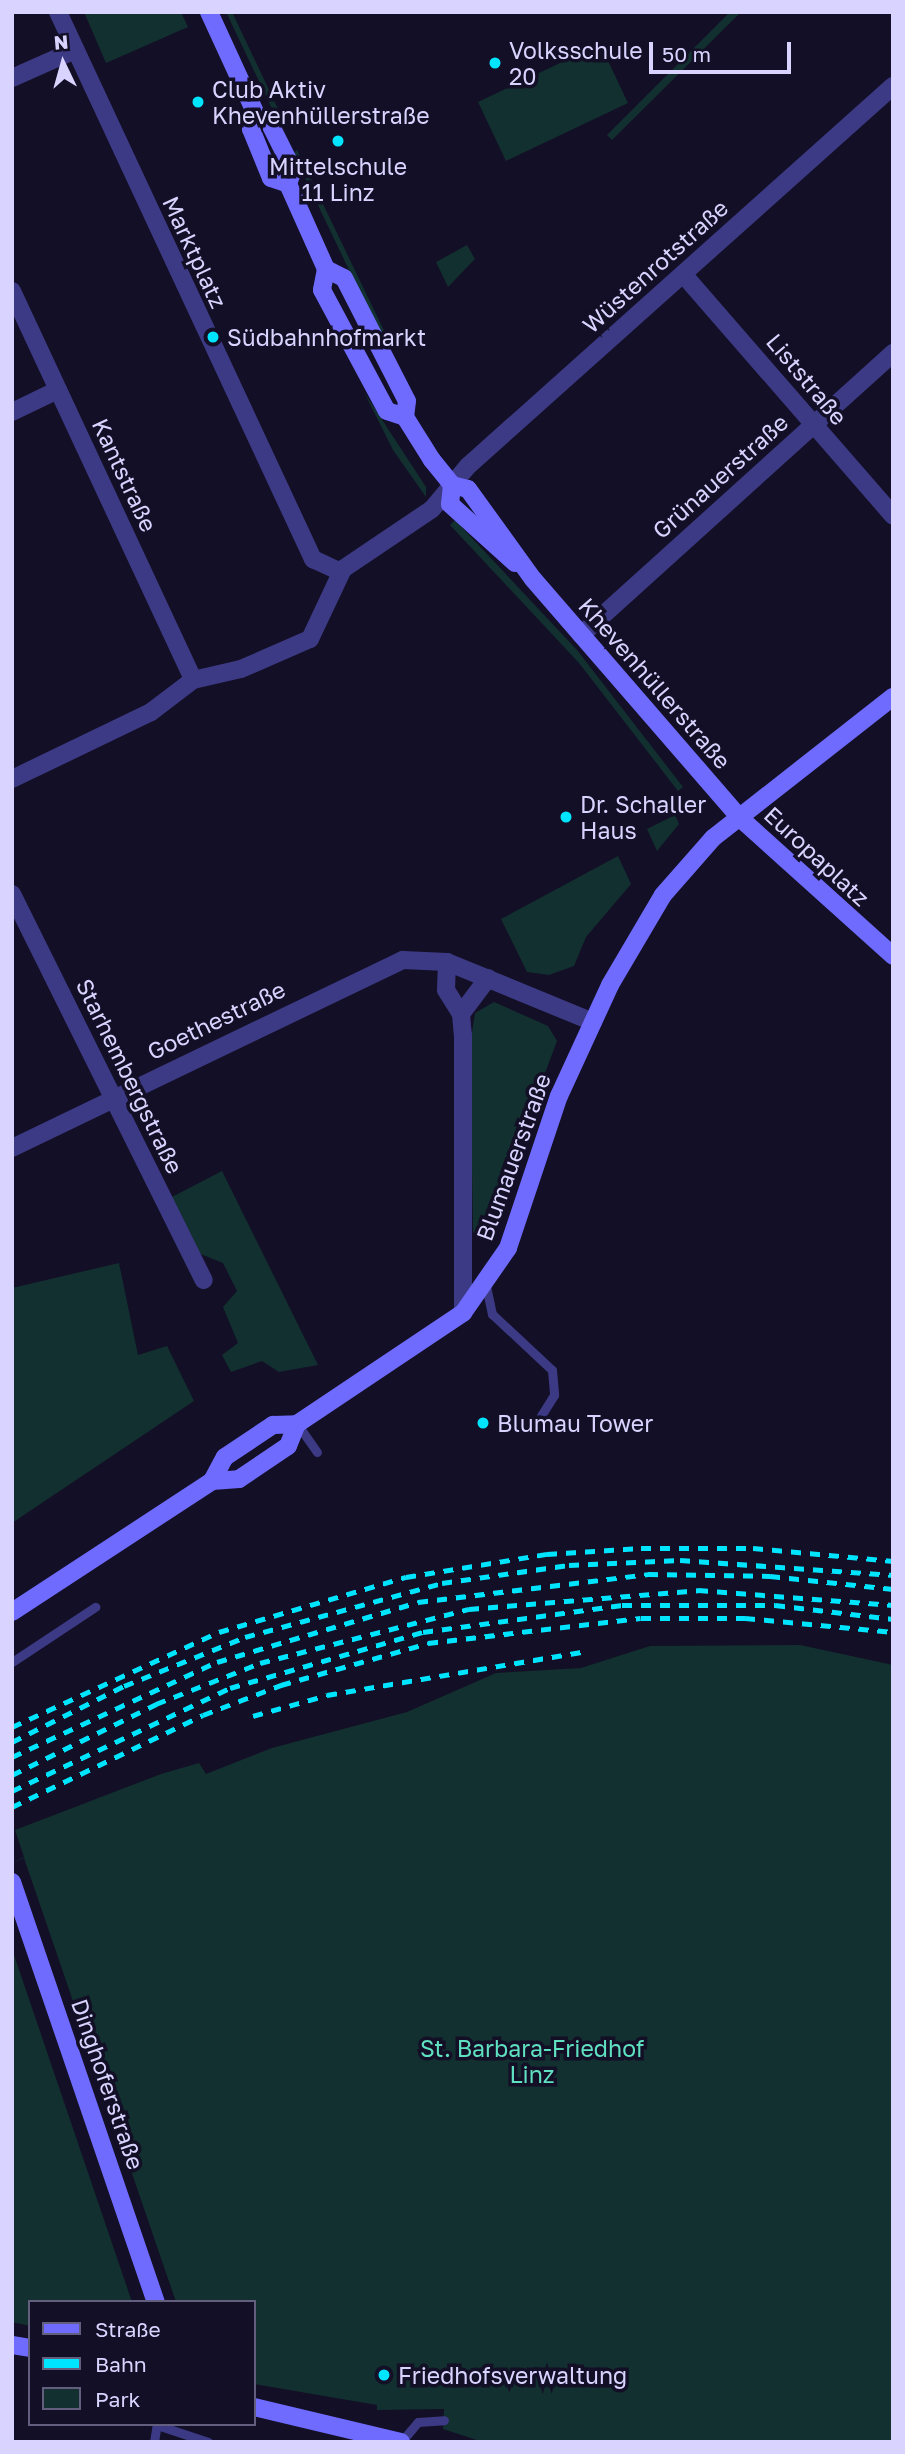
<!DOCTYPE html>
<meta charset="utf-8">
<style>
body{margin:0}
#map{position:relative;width:905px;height:2454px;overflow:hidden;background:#130f26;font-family:"Golos Text",sans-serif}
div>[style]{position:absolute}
.green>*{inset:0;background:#12302f}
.service>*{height:9px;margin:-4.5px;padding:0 4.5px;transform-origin:4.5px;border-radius:4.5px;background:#3d3a85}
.minor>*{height:18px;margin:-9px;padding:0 9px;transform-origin:9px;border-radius:9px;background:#3d3a85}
.tertiary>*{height:18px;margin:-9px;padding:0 9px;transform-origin:9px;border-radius:9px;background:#3d3a85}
.secondary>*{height:18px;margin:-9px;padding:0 9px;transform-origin:9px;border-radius:9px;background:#6f6bff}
.rail>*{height:5px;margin-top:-2.5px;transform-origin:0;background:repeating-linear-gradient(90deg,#00e5ff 0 10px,transparent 0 19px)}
.dots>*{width:19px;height:19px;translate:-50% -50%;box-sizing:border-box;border:4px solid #130f26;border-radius:50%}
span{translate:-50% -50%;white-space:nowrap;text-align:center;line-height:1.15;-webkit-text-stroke:7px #130f26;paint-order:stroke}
.poi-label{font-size:23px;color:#d9d4ff}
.left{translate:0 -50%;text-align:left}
.street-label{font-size:23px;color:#d9d4ff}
.park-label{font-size:23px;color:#5fe0c0}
.frame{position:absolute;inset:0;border:14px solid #d9d4ff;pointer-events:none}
.legend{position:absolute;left:28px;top:2300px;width:228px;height:126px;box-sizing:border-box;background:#130f26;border:2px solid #625e7d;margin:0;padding:9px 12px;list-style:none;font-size:21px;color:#d9d4ff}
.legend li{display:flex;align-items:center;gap:14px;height:35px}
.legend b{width:35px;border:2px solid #625e7d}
.north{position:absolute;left:28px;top:28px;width:70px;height:70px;-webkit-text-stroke:5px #130f26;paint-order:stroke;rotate:355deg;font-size:19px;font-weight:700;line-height:28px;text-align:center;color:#d9d4ff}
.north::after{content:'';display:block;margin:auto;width:24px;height:32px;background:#d9d4ff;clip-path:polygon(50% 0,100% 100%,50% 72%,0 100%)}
.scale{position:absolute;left:649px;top:42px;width:142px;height:32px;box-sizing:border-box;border:4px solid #d9d4ff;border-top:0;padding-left:9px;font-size:21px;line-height:24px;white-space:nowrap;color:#d9d4ff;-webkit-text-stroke:5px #130f26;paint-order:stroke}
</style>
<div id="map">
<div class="green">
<i style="clip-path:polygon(84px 12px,181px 12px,188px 27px,106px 63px)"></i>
<i style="clip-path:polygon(730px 12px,741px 12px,612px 140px,607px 135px)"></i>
<i style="clip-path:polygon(227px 14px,233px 14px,279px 111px,274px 113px)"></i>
<i style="clip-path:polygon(600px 44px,628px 103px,506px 161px,478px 102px)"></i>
<i style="clip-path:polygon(297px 150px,389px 341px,384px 343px,293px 153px)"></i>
<i style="clip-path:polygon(467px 245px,475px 259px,448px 287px,436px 262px)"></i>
<i style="clip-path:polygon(364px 392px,426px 487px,426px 497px,393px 450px)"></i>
<i style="clip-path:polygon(455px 520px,577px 650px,683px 787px,678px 791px,579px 663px,450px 525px)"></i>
<i style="clip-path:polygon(675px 815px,679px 824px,657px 851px,647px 829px)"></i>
<i style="clip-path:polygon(618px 856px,631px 884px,586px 937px,574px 966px,549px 975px,527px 972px,501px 919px)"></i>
<i style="clip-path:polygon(494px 1002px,548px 1026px,557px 1041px,526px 1124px,506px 1205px,493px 1235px,482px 1241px,473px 1232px,470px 1045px,475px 1013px)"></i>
<i style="clip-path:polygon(222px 1171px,318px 1365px,279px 1372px,262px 1361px,231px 1372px,222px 1355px,238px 1343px,223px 1307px,237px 1291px,223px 1263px,198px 1253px,170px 1198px)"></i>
<i style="clip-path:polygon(119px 1263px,138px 1355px,167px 1346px,194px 1401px,12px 1523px,12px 1288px)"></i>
<i style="clip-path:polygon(800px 1645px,893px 1665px,893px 2442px,483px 2442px,443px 2429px,444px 2409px,377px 2410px,377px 2405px,254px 2384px,254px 2302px,176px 2302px,24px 1858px,12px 1863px,24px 1857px,15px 1830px,161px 1774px,199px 1763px,206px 1774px,272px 1748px,407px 1712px,496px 1673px,581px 1668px,650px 1646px)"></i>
<i style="clip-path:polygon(12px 1949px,132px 2302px,30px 2302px,30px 2326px,12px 2322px)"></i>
</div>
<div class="service">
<i style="left:486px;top:1286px;width:29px;rotate:78deg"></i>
<i style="left:492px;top:1314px;width:82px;rotate:43deg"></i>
<i style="left:552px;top:1370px;width:25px;rotate:85deg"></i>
<i style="left:554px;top:1395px;width:25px;rotate:122deg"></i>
<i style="left:298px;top:1425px;width:33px;rotate:55deg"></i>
<i style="left:12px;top:1662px;width:100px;rotate:-33.5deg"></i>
<i style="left:157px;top:2425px;width:54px;rotate:18.4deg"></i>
<i style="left:154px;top:2442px;width:18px;rotate:-81deg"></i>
<i style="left:401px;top:2442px;width:26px;rotate:-50deg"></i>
<i style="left:418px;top:2422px;width:26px;rotate:-4deg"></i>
</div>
<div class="minor">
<i style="left:58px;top:12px;width:604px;rotate:65.01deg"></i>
<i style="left:313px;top:559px;width:31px;rotate:25deg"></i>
<i style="left:12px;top:78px;width:69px;rotate:-24deg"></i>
<i style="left:683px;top:274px;width:320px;rotate:49deg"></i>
<i style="left:12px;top:291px;width:429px;rotate:65deg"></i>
<i style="left:12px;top:412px;width:51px;rotate:-25.6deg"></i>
<i style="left:581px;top:635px;width:421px;rotate:-42.1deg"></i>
<i style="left:12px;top:779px;width:154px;rotate:-25.7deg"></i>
<i style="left:151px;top:712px;width:53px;rotate:-37.3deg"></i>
<i style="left:193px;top:680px;width:49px;rotate:-12.9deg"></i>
<i style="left:241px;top:669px;width:75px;rotate:-23.5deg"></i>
<i style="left:310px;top:639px;width:77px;rotate:-64.8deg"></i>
<i style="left:343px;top:569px;width:107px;rotate:-34deg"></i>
<i style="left:432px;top:509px;width:56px;rotate:-50.1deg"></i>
<i style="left:468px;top:466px;width:570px;rotate:-41.8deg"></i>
<i style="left:12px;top:894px;width:431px;rotate:63.6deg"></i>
<i style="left:447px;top:962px;width:28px;rotate:92deg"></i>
<i style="left:446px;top:990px;width:28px;rotate:58deg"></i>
<i style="left:461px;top:1014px;width:21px;rotate:85deg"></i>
<i style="left:463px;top:1035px;width:278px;rotate:90deg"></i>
<i style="left:461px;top:1014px;width:45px;rotate:-53.1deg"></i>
</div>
<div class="tertiary">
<i style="left:12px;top:1148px;width:434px;rotate:-25.7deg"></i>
<i style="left:403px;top:960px;width:44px;rotate:2.6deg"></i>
<i style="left:447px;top:962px;width:158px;rotate:22.3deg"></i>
</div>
<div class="secondary">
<i style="left:209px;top:12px;width:112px;rotate:65.3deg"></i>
<i style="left:256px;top:114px;width:15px;rotate:32deg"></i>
<i style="left:269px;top:122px;width:54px;rotate:63.4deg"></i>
<i style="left:293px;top:170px;width:15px;rotate:110deg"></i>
<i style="left:288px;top:184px;width:93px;rotate:65.9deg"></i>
<i style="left:326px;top:269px;width:21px;rotate:101deg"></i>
<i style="left:322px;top:290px;width:137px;rotate:61.8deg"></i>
<i style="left:387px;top:411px;width:19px;rotate:18deg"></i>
<i style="left:256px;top:114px;width:16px;rotate:108deg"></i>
<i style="left:251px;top:129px;width:53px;rotate:67.8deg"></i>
<i style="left:271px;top:178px;width:18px;rotate:19deg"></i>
<i style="left:326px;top:269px;width:20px;rotate:27deg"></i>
<i style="left:344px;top:278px;width:138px;rotate:62.9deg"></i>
<i style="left:407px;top:401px;width:16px;rotate:97deg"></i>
<i style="left:405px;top:417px;width:51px;rotate:57.9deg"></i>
<i style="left:432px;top:460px;width:32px;rotate:51deg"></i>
<i style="left:452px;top:485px;width:16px;rotate:14deg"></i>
<i style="left:468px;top:489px;width:111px;rotate:54.2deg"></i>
<i style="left:533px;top:579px;width:316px;rotate:49.1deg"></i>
<i style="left:740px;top:818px;width:206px;rotate:42deg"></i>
<i style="left:452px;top:485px;width:19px;rotate:96deg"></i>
<i style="left:450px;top:504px;width:88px;rotate:42.2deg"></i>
<i style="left:212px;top:1481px;width:27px;rotate:-4deg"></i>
<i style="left:239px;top:1479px;width:59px;rotate:-34deg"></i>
<i style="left:288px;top:1446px;width:24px;rotate:-68deg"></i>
<i style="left:12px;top:1612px;width:239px;rotate:-33.2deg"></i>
<i style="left:212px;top:1481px;width:27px;rotate:-62deg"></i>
<i style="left:225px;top:1457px;width:58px;rotate:-33.7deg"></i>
<i style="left:273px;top:1425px;width:24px;rotate:-2deg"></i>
<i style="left:297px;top:1424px;width:200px;rotate:-33.8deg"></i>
<i style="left:463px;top:1313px;width:79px;rotate:-55.3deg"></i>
<i style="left:508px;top:1248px;width:160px;rotate:-71.5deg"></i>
<i style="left:559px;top:1096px;width:122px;rotate:-65.3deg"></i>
<i style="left:610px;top:985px;width:104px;rotate:-59.5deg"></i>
<i style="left:663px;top:895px;width:76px;rotate:-48.7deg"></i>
<i style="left:713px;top:838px;width:229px;rotate:-38.1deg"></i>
<i style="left:12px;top:1882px;width:444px;rotate:71.1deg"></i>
<i style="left:12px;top:2345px;width:18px;rotate:9deg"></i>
<i style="left:254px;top:2407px;width:151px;rotate:13.4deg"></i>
</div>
<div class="rail">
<i style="left:253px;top:1716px;width:77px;rotate:-15.8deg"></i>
<i style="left:327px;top:1695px;width:264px;rotate:-9.6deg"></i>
<i style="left:12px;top:1727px;width:228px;rotate:-24.7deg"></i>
<i style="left:219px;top:1632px;width:195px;rotate:-16.4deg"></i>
<i style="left:406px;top:1577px;width:143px;rotate:-9.3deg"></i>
<i style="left:547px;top:1554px;width:94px;rotate:-3.7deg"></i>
<i style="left:641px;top:1548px;width:112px"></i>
<i style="left:753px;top:1548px;width:141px;rotate:5.3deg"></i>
<i style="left:12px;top:1742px;width:125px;rotate:-26.6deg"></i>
<i style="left:124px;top:1686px;width:131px;rotate:-22deg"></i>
<i style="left:245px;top:1637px;width:204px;rotate:-15.3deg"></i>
<i style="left:442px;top:1583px;width:128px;rotate:-8.1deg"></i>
<i style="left:569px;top:1565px;width:111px;rotate:-2.6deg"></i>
<i style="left:680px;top:1560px;width:214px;rotate:4deg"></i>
<i style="left:12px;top:1757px;width:226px;rotate:-24.9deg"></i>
<i style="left:217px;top:1662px;width:210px;rotate:-16.6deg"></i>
<i style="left:418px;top:1602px;width:232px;rotate:-6.9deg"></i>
<i style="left:648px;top:1574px;width:122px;rotate:0.9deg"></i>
<i style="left:770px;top:1576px;width:124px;rotate:6deg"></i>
<i style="left:12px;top:1775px;width:161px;rotate:-26.2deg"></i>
<i style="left:156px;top:1704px;width:112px;rotate:-21.5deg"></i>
<i style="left:260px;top:1663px;width:216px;rotate:-14.5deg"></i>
<i style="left:469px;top:1609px;width:230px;rotate:-4.7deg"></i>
<i style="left:698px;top:1590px;width:196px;rotate:4.4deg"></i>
<i style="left:12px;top:1791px;width:241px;rotate:-25.3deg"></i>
<i style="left:230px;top:1688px;width:201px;rotate:-16.2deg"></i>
<i style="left:423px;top:1632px;width:201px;rotate:-7.7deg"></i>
<i style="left:622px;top:1605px;width:153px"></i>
<i style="left:775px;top:1605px;width:119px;rotate:6.8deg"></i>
<i style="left:12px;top:1807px;width:212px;rotate:-25.7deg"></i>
<i style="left:203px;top:1715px;width:84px;rotate:-21deg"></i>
<i style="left:281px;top:1685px;width:153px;rotate:-15.9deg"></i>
<i style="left:428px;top:1643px;width:214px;rotate:-6.7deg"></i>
<i style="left:641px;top:1618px;width:104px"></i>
<i style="left:745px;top:1618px;width:149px;rotate:5.4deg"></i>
</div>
<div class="dots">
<i style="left:495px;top:63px;background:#00e5ff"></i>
<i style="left:198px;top:102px;background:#00e5ff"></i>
<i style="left:338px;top:141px;background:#00e5ff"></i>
<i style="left:213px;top:337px;background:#00e5ff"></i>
<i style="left:566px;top:817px;background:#00e5ff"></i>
<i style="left:483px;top:1423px;background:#00e5ff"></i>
<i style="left:384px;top:2375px;background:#00e5ff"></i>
</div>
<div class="poi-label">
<span class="left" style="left:509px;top:63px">Volksschule<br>20</span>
<span class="left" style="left:212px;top:102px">Club Aktiv<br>Khevenhüllerstraße</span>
<span style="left:338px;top:179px">Mittelschule<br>11 Linz</span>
<span class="left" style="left:227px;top:337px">Südbahnhofmarkt</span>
<span class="left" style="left:580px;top:817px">Dr. Schaller<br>Haus</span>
<span class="left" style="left:497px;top:1423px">Blumau Tower</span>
<span class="left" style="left:398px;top:2375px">Friedhofsverwaltung</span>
</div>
<div class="street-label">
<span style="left:195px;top:252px;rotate:65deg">Marktplatz</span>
<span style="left:655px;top:266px;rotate:-42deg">Wüstenrotstraße</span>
<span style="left:807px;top:379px;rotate:50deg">Liststraße</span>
<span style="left:125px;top:475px;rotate:65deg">Kantstraße</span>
<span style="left:720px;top:476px;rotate:-42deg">Grünauerstraße</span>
<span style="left:655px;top:683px;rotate:49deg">Khevenhüllerstraße</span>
<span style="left:817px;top:856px;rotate:43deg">Europaplatz</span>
<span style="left:216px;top:1020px;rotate:-26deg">Goethestraße</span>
<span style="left:130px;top:1076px;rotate:64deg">Starhembergstraße</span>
<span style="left:513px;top:1157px;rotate:-70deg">Blumauerstraße</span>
<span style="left:108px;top:2084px;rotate:71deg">Dinghoferstraße</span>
</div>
<div class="park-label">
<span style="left:532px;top:2061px">St. Barbara-Friedhof<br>Linz</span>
</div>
<div class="frame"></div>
<ul class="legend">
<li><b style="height:9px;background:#6f6bff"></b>Straße</li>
<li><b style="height:9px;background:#00e5ff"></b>Bahn</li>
<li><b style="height:19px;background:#12302f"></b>Park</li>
</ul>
<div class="north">N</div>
<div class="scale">50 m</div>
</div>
